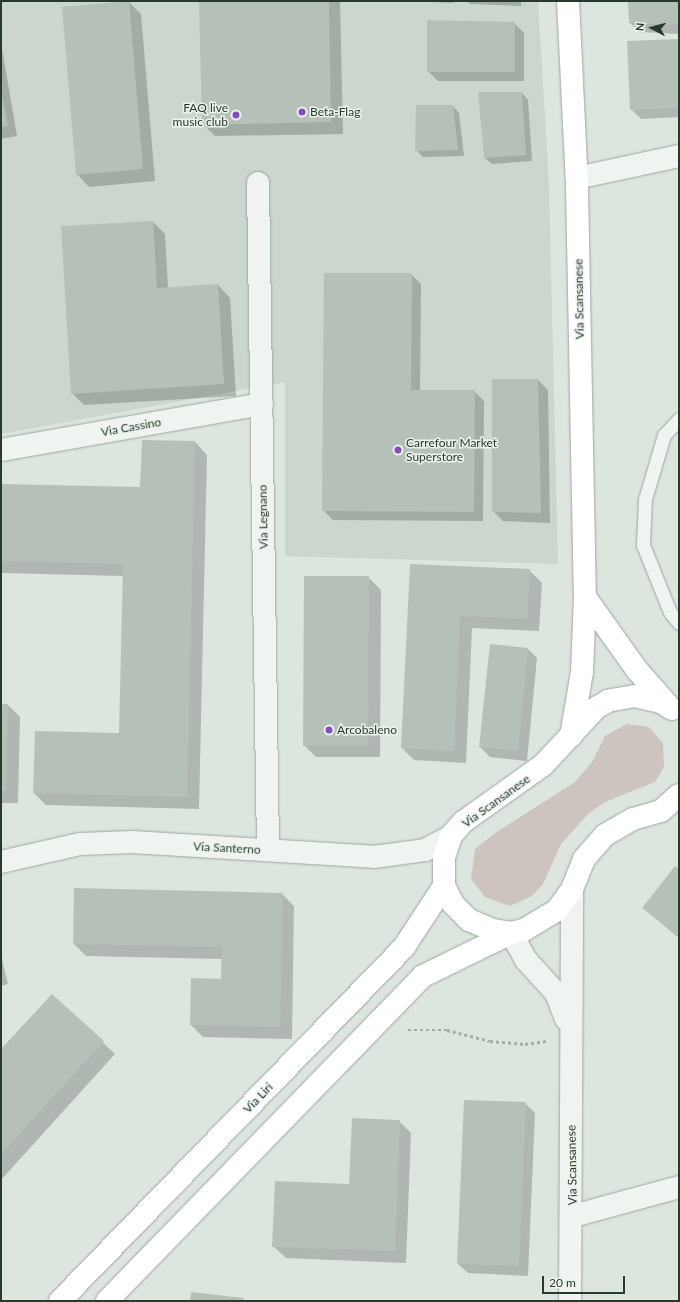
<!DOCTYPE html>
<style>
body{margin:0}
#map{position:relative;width:680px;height:1302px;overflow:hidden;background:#dde5df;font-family:Lato,sans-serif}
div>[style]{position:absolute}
.built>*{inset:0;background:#cbd6ce}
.green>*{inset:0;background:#cec4bf}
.shadow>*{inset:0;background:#0003}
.building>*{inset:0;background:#b5c1b8}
.path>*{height:2.5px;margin-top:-1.25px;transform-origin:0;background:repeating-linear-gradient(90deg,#a3ada6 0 3px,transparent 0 6px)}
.roads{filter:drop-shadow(0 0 1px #9ca79f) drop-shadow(0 0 1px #9ca79f)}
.service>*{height:13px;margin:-6.5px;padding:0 6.5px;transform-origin:6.5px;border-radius:6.5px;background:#eff4f0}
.minor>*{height:22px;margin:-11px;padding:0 11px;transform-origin:11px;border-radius:11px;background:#eff4f0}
.secondary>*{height:22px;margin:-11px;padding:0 11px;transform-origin:11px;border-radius:11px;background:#fff}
.dots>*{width:11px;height:11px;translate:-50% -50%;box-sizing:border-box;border:2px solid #ecf3ed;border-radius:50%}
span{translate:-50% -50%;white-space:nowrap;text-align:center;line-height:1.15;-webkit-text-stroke:3px #ecf3ed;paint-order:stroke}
.poi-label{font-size:12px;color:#283a2d}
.right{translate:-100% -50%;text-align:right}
.left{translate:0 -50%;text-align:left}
.street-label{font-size:12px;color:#283a2d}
.frame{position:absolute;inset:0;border:2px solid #283a2d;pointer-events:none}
.north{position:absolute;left:632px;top:8px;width:40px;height:40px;-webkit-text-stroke:3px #ecf3ed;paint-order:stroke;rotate:276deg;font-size:11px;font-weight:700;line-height:16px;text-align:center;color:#283a2d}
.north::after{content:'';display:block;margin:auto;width:14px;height:18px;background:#283a2d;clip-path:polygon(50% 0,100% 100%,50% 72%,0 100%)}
.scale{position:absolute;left:542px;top:1276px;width:83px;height:18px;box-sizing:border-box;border:2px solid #283a2d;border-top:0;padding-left:5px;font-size:12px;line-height:14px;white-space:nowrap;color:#283a2d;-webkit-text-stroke:3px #ecf3ed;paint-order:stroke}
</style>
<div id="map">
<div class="built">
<i style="clip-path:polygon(1px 1px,538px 1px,549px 185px,558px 564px,285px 556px,285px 382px,1px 434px)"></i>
</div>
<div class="green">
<i style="clip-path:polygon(627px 724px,649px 727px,663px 743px,664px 767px,655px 782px,605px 802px,588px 814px,561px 844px,543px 884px,532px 896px,510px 906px,485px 897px,471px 879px,475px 849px,495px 833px,575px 782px,592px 762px,605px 736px)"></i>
</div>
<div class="shadow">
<i style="clip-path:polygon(200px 1px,340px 1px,343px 134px,215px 136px,203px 124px)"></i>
<i style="clip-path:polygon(430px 1px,452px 1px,453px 3px,432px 2px)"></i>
<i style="clip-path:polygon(467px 1px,521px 1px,521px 6px,470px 4px)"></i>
<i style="clip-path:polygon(629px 1px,679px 1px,679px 34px,640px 32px,630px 23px)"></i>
<i style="clip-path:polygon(129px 2px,141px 14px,155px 181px,89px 187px,77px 174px,63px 7px)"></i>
<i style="clip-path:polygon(514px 23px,524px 33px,524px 81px,438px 81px,428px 71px)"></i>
<i style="clip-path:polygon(679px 40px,679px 117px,641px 119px,631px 109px)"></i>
<i style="clip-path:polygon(1px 43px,17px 136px,1px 139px)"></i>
<i style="clip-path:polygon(522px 93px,528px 100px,532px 161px,492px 164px,485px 158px)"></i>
<i style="clip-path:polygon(453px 106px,459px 113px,464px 156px,423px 157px,416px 150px)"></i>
<i style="clip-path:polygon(153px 222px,165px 234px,168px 288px,218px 285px,230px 298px,236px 396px,84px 405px,72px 393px)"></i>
<i style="clip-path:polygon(411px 274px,421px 284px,420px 391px,474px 391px,484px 401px,483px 521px,333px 520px,323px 510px)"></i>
<i style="clip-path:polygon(538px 380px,548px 390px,550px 523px,503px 521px,493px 511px)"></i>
<i style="clip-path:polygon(195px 442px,207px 455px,199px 809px,46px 805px,34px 793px,120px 734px,124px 576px,1px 573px,1px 485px,141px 488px)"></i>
<i style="clip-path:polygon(411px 565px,529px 570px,542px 583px,539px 631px,472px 628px,466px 763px,414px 760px,402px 748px)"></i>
<i style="clip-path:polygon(368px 577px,381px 590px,380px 757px,316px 757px,304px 745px)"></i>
<i style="clip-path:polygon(528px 649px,537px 658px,527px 761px,490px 757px,480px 747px)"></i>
<i style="clip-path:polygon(1px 705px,8px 705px,20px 717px,18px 803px,1px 803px)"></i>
<i style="clip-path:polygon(679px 871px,679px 938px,643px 908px)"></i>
<i style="clip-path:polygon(282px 894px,294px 906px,292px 1039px,203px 1037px,191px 1025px,222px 980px,223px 959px,86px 956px,74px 944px)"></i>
<i style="clip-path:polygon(1px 955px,8px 984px,1px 986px)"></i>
<i style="clip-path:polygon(52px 995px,115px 1054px,1px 1180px,1px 1051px)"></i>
<i style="clip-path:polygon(525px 1103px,535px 1113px,528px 1276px,468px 1273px,458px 1264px)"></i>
<i style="clip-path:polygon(399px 1121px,411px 1133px,406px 1263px,286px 1258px,273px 1246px,350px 1185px)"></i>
</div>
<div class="building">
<i style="clip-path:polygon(129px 1px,143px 169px,76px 175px,62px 7px)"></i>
<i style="clip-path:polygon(199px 1px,329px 1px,331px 122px,202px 125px)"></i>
<i style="clip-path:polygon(628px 1px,679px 1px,679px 25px,629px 23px)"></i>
<i style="clip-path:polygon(427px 20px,515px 22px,515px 72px,427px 72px)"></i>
<i style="clip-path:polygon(679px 39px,679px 108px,630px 110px,627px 41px)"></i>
<i style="clip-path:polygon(1px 91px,8px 126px,1px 127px)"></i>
<i style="clip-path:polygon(478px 92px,522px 92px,526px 155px,484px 158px)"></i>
<i style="clip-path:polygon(416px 105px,453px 105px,458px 150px,415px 151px)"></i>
<i style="clip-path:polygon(153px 221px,157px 288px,218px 284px,224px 384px,71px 394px,61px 226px)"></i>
<i style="clip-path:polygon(324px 273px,412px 273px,411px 390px,475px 390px,474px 512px,322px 511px)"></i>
<i style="clip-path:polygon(492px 379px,538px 379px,541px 513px,492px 512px)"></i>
<i style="clip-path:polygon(142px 440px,195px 441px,187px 797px,33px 793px,35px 731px,119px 733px,123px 564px,1px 561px,1px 484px,140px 487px)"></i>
<i style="clip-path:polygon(410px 564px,530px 569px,527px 619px,460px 616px,454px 751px,401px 748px)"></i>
<i style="clip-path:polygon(304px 576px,369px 576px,368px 746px,303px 746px)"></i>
<i style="clip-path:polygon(490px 644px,528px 648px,518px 751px,479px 747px)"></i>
<i style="clip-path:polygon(1px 704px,8px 704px,6px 791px,1px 791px)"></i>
<i style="clip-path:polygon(675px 866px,679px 869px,679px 936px,642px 908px)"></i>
<i style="clip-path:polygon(74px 888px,283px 893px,280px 1027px,190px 1025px,191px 978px,221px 979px,222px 947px,73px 944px)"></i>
<i style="clip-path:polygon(52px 994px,104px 1041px,1px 1154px,1px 1049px)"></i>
<i style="clip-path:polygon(464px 1100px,526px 1102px,519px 1266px,457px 1264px)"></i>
<i style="clip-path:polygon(352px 1118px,400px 1120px,395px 1251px,272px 1247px,275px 1181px,349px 1184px)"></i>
<i style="clip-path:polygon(191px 1292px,244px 1298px,243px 1301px,190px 1301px)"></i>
</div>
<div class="path">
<i style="left:408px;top:1030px;width:39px"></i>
<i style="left:447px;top:1030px;width:44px;rotate:14.3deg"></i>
<i style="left:490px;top:1041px;width:35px;rotate:5deg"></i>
<i style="left:525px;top:1044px;width:21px;rotate:-8deg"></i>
</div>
<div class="roads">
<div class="service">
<i style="left:679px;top:419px;width:22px;rotate:133deg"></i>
<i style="left:664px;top:435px;width:67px;rotate:106.5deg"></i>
<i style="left:645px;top:499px;width:46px;rotate:92.5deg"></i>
<i style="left:643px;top:545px;width:72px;rotate:68.1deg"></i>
<i style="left:670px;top:612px;width:14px;rotate:51deg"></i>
</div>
<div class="minor">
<i style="left:577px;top:178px;width:104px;rotate:-12.2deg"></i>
<i style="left:258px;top:183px;width:667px;rotate:89.14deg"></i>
<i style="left:1px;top:450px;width:265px;rotate:-10deg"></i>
<i style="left:1px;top:862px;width:81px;rotate:-12.8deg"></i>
<i style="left:80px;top:844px;width:52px;rotate:-2.2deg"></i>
<i style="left:132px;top:842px;width:242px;rotate:3.5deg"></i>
<i style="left:374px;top:857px;width:51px;rotate:-7.8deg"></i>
<i style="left:425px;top:850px;width:30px;rotate:-28deg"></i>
<i style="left:511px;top:933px;width:31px;rotate:61deg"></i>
<i style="left:526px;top:960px;width:45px;rotate:47.7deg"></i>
<i style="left:556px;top:993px;width:28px;rotate:69deg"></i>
<i style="left:573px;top:1216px;width:110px;rotate:-15.3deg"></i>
<i style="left:570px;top:1301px;width:412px;rotate:-89.7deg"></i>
</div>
<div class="secondary">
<i style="left:568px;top:1px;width:186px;rotate:87.2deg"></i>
<i style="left:577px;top:187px;width:410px;rotate:88.9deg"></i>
<i style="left:585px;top:597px;width:75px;rotate:92.3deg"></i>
<i style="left:582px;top:672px;width:65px;rotate:99.8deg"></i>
<i style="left:585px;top:597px;width:90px;rotate:54.5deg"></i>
<i style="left:637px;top:670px;width:45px;rotate:48.6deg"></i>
<i style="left:672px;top:709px;width:13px;rotate:-148deg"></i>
<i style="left:661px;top:702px;width:27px;rotate:-167deg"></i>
<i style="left:635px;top:696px;width:27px;rotate:170deg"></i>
<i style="left:608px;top:701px;width:14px;rotate:150deg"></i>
<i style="left:596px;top:708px;width:78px;rotate:132.9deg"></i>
<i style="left:543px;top:765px;width:98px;rotate:144.5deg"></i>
<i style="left:463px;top:822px;width:18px;rotate:131deg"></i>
<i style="left:451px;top:836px;width:23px;rotate:108deg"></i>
<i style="left:444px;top:858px;width:28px;rotate:90deg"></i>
<i style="left:444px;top:886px;width:20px;rotate:63deg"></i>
<i style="left:453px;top:904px;width:23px;rotate:45deg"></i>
<i style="left:469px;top:920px;width:26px;rotate:23deg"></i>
<i style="left:493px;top:930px;width:18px;rotate:9deg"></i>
<i style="left:511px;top:933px;width:13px;rotate:-13deg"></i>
<i style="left:524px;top:930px;width:39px;rotate:-31deg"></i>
<i style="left:557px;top:910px;width:26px;rotate:-54deg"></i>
<i style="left:572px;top:889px;width:32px;rotate:-68deg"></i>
<i style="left:584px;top:859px;width:32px;rotate:-49deg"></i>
<i style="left:605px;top:835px;width:32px;rotate:-30deg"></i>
<i style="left:633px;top:819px;width:29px;rotate:-16deg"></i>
<i style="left:661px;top:811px;width:24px;rotate:-42deg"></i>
<i style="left:60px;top:1301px;width:494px;rotate:-45.8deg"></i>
<i style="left:404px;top:947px;width:73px;rotate:-56.7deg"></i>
<i style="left:107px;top:1301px;width:453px;rotate:-45.8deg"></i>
<i style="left:423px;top:976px;width:98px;rotate:-26deg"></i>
</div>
</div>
<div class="dots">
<i style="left:302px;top:112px;background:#834ebe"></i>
<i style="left:236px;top:115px;background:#834ebe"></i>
<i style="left:398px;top:450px;background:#834ebe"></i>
<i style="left:329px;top:730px;background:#834ebe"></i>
</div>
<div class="poi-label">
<span class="right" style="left:228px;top:115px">FAQ live<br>music club</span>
<span class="left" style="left:310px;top:112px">Beta-Flag</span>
<span class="left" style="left:406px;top:450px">Carrefour Market<br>Superstore</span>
<span class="left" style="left:337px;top:730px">Arcobaleno</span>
</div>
<div class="street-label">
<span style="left:579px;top:299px;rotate:-91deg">Via Scansanese</span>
<span style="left:131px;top:427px;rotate:-10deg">Via Cassino</span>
<span style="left:263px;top:517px;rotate:-91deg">Via Legnano</span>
<span style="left:496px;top:801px;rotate:-36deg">Via Scansanese</span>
<span style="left:227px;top:848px;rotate:3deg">Via Santerno</span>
<span style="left:258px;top:1098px;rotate:-46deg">Via Liri</span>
<span style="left:572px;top:1165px;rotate:-91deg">Via Scansanese</span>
</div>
<div class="frame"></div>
<div class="north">N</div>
<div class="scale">20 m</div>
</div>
